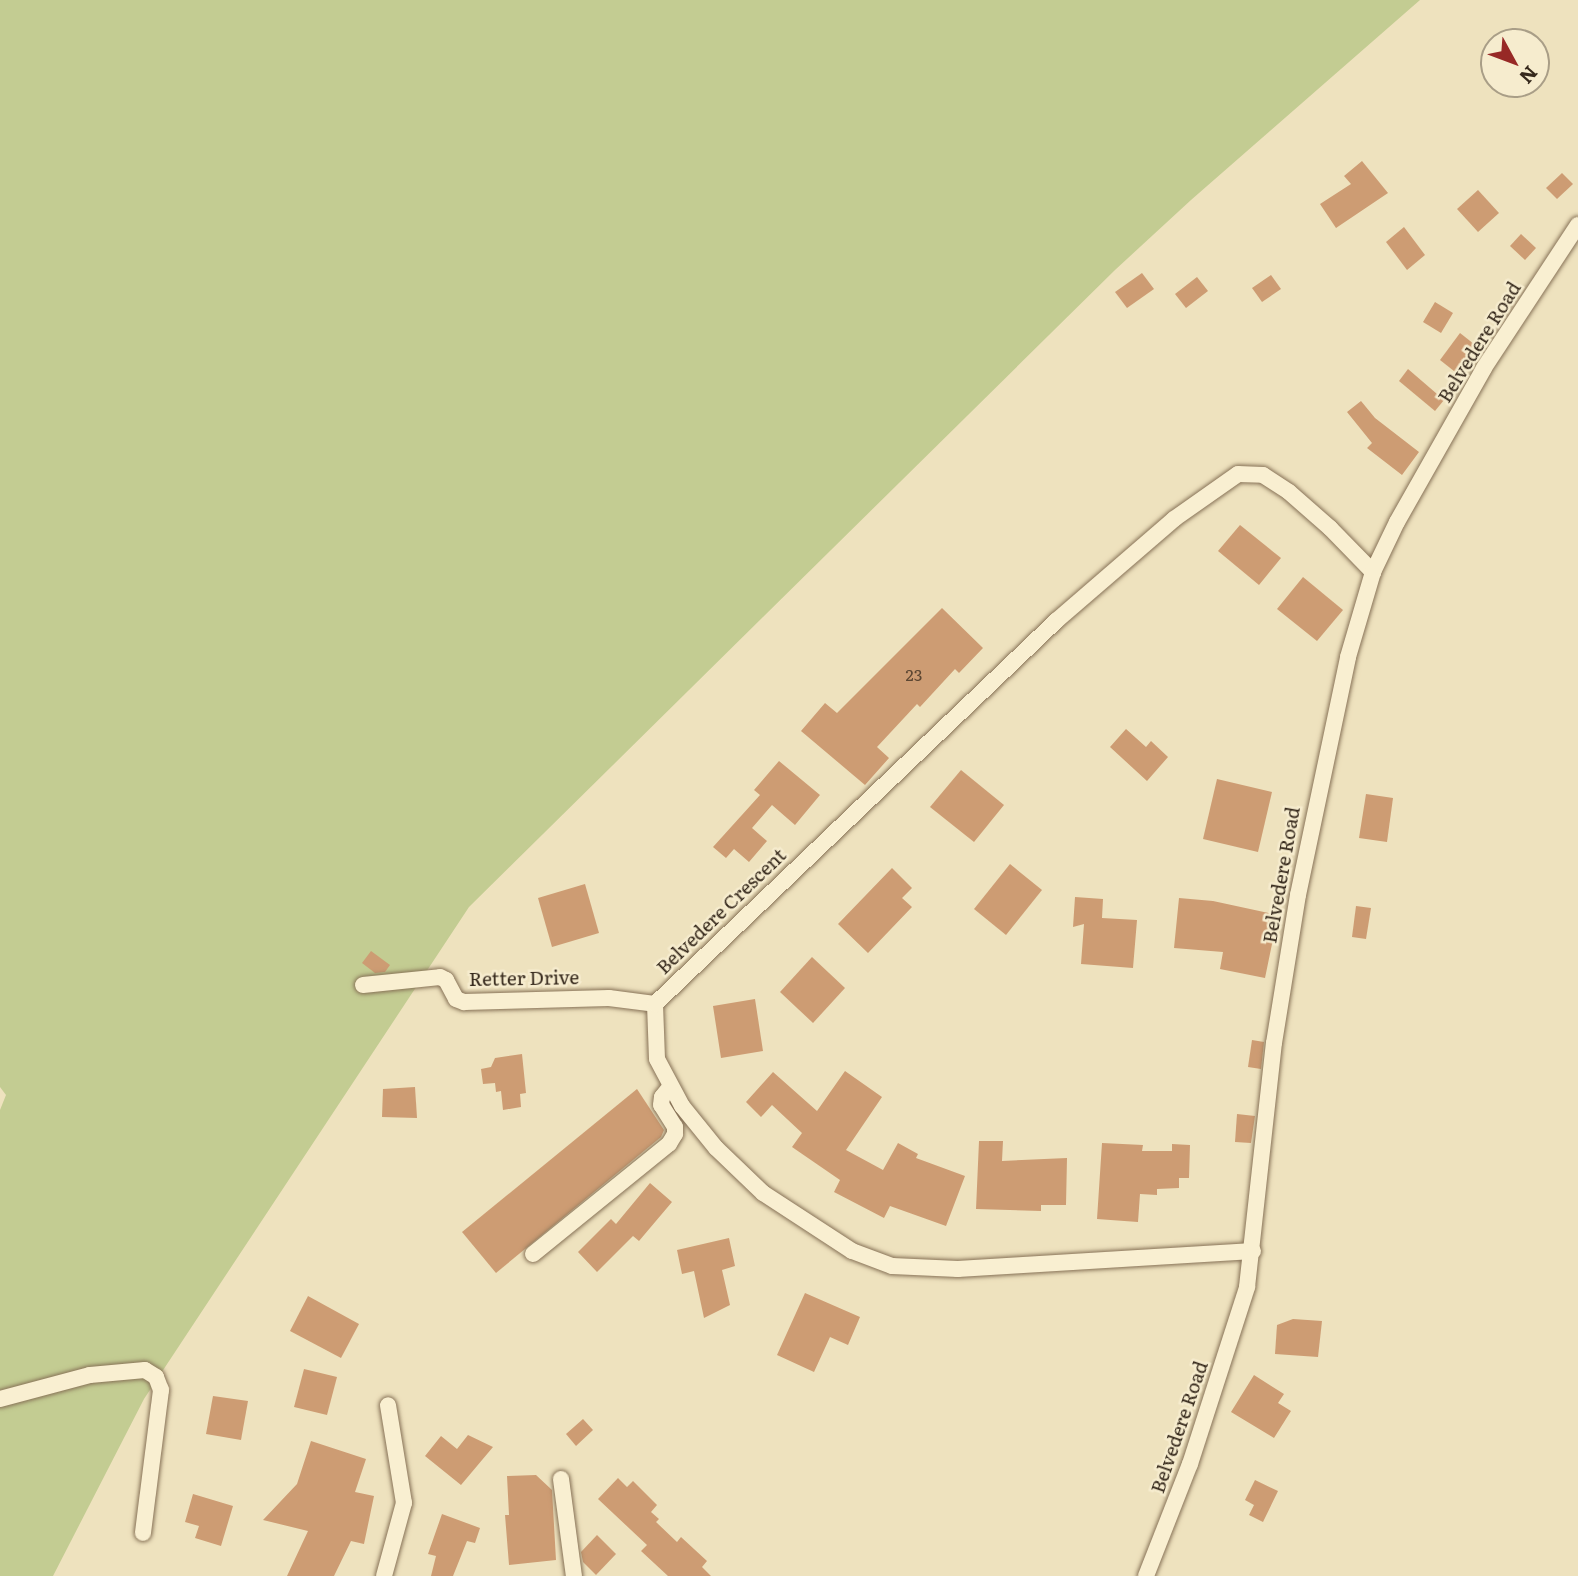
<!DOCTYPE html>
<style>
body{margin:0}
#map{position:relative;width:1578px;height:1576px;overflow:hidden;background:#eee2be;font-family:Literata,serif}
div>[style]{position:absolute}
.green>*{inset:0;background:#c3cc92}
.building>*{inset:0;background:#cd9c73}
.roads{filter:drop-shadow(0 0 2px #877257) drop-shadow(0 0 2px #877257)}
.street>*{height:16px;margin:-8px;padding:0 8px;transform-origin:8px;border-radius:8px;background:#f9efd1}
span{translate:-50% -50%;white-space:nowrap;text-align:center;line-height:1.15;-webkit-text-stroke:5px #f6ecce;paint-order:stroke}
.number-label{font-size:16px;color:#5c4632}
.number-label span{-webkit-text-stroke-width:0}
.street-label{font-size:19px;color:#36291c}
.north{position:absolute;left:1480px;top:28px;width:70px;height:70px;box-sizing:border-box;background:#f6ecce;border:2px solid #a99e87;border-radius:50%;rotate:131deg;font-size:19px;font-weight:700;line-height:28px;text-align:center;color:#36291c}
.north::after{content:'';display:block;margin:auto;width:24px;height:32px;background:#972926;clip-path:polygon(50% 0,100% 100%,50% 72%,0 100%)}
</style>
<div id="map">
<div class="green">
<i style="clip-path:polygon(0 0,1420px 0,1191px 200px,1115px 270px,469px 907px,144px 1399px,53px 1576px,0 1576px,0 1110px,6px 1095px,0 1087px)"></i>
</div>
<div class="building">
<i style="clip-path:polygon(1362px 161px,1388px 193px,1336px 228px,1320px 204px,1351px 184px,1344px 176px)"></i>
<i style="clip-path:polygon(1562px 173px,1573px 184px,1557px 199px,1546px 188px)"></i>
<i style="clip-path:polygon(1478px 190px,1499px 213px,1478px 232px,1457px 209px)"></i>
<i style="clip-path:polygon(1404px 227px,1425px 255px,1407px 270px,1386px 242px)"></i>
<i style="clip-path:polygon(1521px 234px,1536px 248px,1525px 260px,1510px 246px)"></i>
<i style="clip-path:polygon(1142px 273px,1154px 289px,1127px 308px,1115px 292px)"></i>
<i style="clip-path:polygon(1271px 275px,1281px 289px,1262px 302px,1252px 288px)"></i>
<i style="clip-path:polygon(1197px 277px,1208px 291px,1186px 308px,1175px 294px)"></i>
<i style="clip-path:polygon(1435px 302px,1453px 313px,1441px 333px,1423px 322px)"></i>
<i style="clip-path:polygon(1460px 333px,1479px 348px,1459px 375px,1440px 360px)"></i>
<i style="clip-path:polygon(1408px 369px,1444px 400px,1435px 411px,1399px 381px)"></i>
<i style="clip-path:polygon(1361px 401px,1375px 418px,1419px 452px,1402px 475px,1367px 448px,1372px 443px,1347px 412px)"></i>
<i style="clip-path:polygon(1240px 525px,1281px 558px,1259px 585px,1218px 551px)"></i>
<i style="clip-path:polygon(1303px 577px,1343px 610px,1317px 641px,1277px 609px)"></i>
<i style="clip-path:polygon(942px 608px,983px 648px,959px 673px,955px 669px,920px 707px,917px 704px,877px 747px,889px 758px,865px 785px,801px 731px,825px 703px,837px 713px)"></i>
<i style="clip-path:polygon(1126px 729px,1146px 747px,1151px 741px,1168px 757px,1147px 781px,1110px 747px)"></i>
<i style="clip-path:polygon(779px 761px,820px 795px,795px 825px,772px 805px,752px 828px,767px 841px,749px 862px,734px 849px,726px 858px,713px 847px,760px 795px,754px 790px)"></i>
<i style="clip-path:polygon(961px 770px,1004px 805px,974px 842px,930px 807px)"></i>
<i style="clip-path:polygon(1217px 779px,1272px 792px,1258px 852px,1203px 839px)"></i>
<i style="clip-path:polygon(1366px 794px,1393px 798px,1387px 842px,1359px 838px)"></i>
<i style="clip-path:polygon(1010px 864px,1042px 890px,1006px 935px,974px 909px)"></i>
<i style="clip-path:polygon(892px 868px,912px 888px,902px 898px,912px 907px,868px 953px,838px 924px)"></i>
<i style="clip-path:polygon(585px 884px,599px 933px,552px 947px,538px 898px)"></i>
<i style="clip-path:polygon(1075px 897px,1103px 899px,1102px 918px,1137px 920px,1133px 968px,1081px 964px,1084px 924px,1073px 927px)"></i>
<i style="clip-path:polygon(1179px 898px,1213px 901px,1278px 915px,1265px 978px,1220px 969px,1223px 952px,1174px 948px)"></i>
<i style="clip-path:polygon(1356px 906px,1371px 908px,1366px 939px,1352px 937px)"></i>
<i style="clip-path:polygon(371px 951px,390px 965px,385px 972px,375px 973px,362px 963px)"></i>
<i style="clip-path:polygon(812px 957px,845px 988px,813px 1023px,780px 992px)"></i>
<i style="clip-path:polygon(755px 999px,763px 1051px,721px 1058px,713px 1006px)"></i>
<i style="clip-path:polygon(1252px 1040px,1264px 1042px,1261px 1069px,1248px 1067px)"></i>
<i style="clip-path:polygon(522px 1054px,526px 1093px,520px 1094px,521px 1107px,503px 1110px,501px 1091px,496px 1092px,495px 1083px,483px 1084px,481px 1069px,491px 1067px,495px 1058px)"></i>
<i style="clip-path:polygon(845px 1071px,882px 1097px,846px 1150px,883px 1170px,898px 1143px,918px 1154px,916px 1158px,965px 1176px,946px 1226px,890px 1206px,884px 1218px,834px 1192px,840px 1180px,792px 1147px,802px 1133px,772px 1105px,761px 1117px,746px 1102px,773px 1072px,817px 1111px)"></i>
<i style="clip-path:polygon(415px 1087px,417px 1118px,382px 1117px,383px 1089px)"></i>
<i style="clip-path:polygon(637px 1089px,664px 1130px,661px 1137px,496px 1273px,462px 1232px)"></i>
<i style="clip-path:polygon(1237px 1114px,1255px 1116px,1251px 1143px,1235px 1142px)"></i>
<i style="clip-path:polygon(979px 1141px,1003px 1141px,1002px 1161px,1067px 1158px,1066px 1205px,1041px 1205px,1041px 1211px,976px 1209px)"></i>
<i style="clip-path:polygon(1102px 1143px,1143px 1145px,1142px 1151px,1172px 1151px,1172px 1144px,1190px 1145px,1189px 1178px,1179px 1178px,1179px 1188px,1157px 1189px,1157px 1195px,1140px 1194px,1138px 1222px,1097px 1219px)"></i>
<i style="clip-path:polygon(650px 1183px,672px 1202px,639px 1241px,633px 1236px,597px 1272px,578px 1252px,611px 1219px,616px 1224px)"></i>
<i style="clip-path:polygon(729px 1238px,735px 1266px,722px 1270px,730px 1305px,704px 1318px,694px 1271px,682px 1274px,677px 1250px)"></i>
<i style="clip-path:polygon(805px 1293px,860px 1317px,848px 1345px,830px 1337px,814px 1372px,777px 1355px)"></i>
<i style="clip-path:polygon(308px 1296px,359px 1324px,341px 1358px,290px 1331px)"></i>
<i style="clip-path:polygon(1293px 1319px,1322px 1321px,1318px 1357px,1275px 1354px,1277px 1325px)"></i>
<i style="clip-path:polygon(304px 1369px,337px 1377px,327px 1415px,294px 1407px)"></i>
<i style="clip-path:polygon(1254px 1375px,1284px 1394px,1278px 1403px,1291px 1411px,1274px 1438px,1231px 1412px)"></i>
<i style="clip-path:polygon(213px 1396px,248px 1401px,241px 1440px,206px 1434px)"></i>
<i style="clip-path:polygon(583px 1419px,593px 1430px,576px 1446px,566px 1434px)"></i>
<i style="clip-path:polygon(468px 1435px,493px 1447px,461px 1485px,425px 1456px,441px 1436px,457px 1449px)"></i>
<i style="clip-path:polygon(311px 1441px,366px 1459px,355px 1492px,374px 1496px,364px 1544px,351px 1541px,334px 1576px,287px 1576px,308px 1531px,263px 1520px,297px 1484px)"></i>
<i style="clip-path:polygon(536px 1475px,552px 1490px,556px 1560px,509px 1565px,505px 1515px,509px 1515px,507px 1476px)"></i>
<i style="clip-path:polygon(618px 1478px,627px 1487px,633px 1481px,657px 1505px,651px 1512px,659px 1519px,656px 1522px,677px 1542px,681px 1537px,707px 1561px,702px 1567px,711px 1576px,668px 1576px,641px 1551px,647px 1545px,598px 1499px)"></i>
<i style="clip-path:polygon(1255px 1480px,1278px 1491px,1263px 1522px,1249px 1515px,1254px 1505px,1245px 1500px)"></i>
<i style="clip-path:polygon(193px 1494px,233px 1506px,221px 1546px,195px 1538px,199px 1526px,185px 1522px)"></i>
<i style="clip-path:polygon(442px 1514px,480px 1528px,475px 1543px,467px 1541px,453px 1576px,431px 1576px,436px 1556px,428px 1554px)"></i>
<i style="clip-path:polygon(597px 1535px,616px 1554px,596px 1575px,583px 1562px,581px 1552px)"></i>
</div>
<div class="roads">
<div class="street">
<i style="left:363px;top:985px;width:77px;rotate:-5.9deg"></i>
<i style="left:440px;top:977px;width:7px;rotate:27deg"></i>
<i style="left:446px;top:980px;width:21px;rotate:62deg"></i>
<i style="left:456px;top:999px;width:9px;rotate:21deg"></i>
<i style="left:464px;top:1002px;width:145px;rotate:-1.6deg"></i>
<i style="left:609px;top:998px;width:46px;rotate:7.4deg"></i>
<i style="left:1253px;top:1251px;width:296px;rotate:176.5deg"></i>
<i style="left:958px;top:1269px;width:66px;rotate:-177.4deg"></i>
<i style="left:892px;top:1266px;width:43px;rotate:-159.4deg"></i>
<i style="left:852px;top:1251px;width:106px;rotate:-146.9deg"></i>
<i style="left:763px;top:1193px;width:65px;rotate:-136.2deg"></i>
<i style="left:716px;top:1148px;width:54px;rotate:-129deg"></i>
<i style="left:682px;top:1106px;width:53px;rotate:-118deg"></i>
<i style="left:657px;top:1059px;width:55px;rotate:-92.1deg"></i>
<i style="left:655px;top:1004px;width:555px;rotate:-43.68deg"></i>
<i style="left:1056px;top:621px;width:156px;rotate:-40.8deg"></i>
<i style="left:1174px;top:519px;width:78px;rotate:-35.1deg"></i>
<i style="left:1238px;top:474px;width:25px;rotate:2deg"></i>
<i style="left:1263px;top:475px;width:31px;rotate:33deg"></i>
<i style="left:1289px;top:492px;width:55px;rotate:41.3deg"></i>
<i style="left:1330px;top:528px;width:62px;rotate:45.7deg"></i>
<i style="left:533px;top:1254px;width:175px;rotate:-39deg"></i>
<i style="left:669px;top:1144px;width:12px;rotate:-59deg"></i>
<i style="left:675px;top:1134px;width:7px;rotate:-90deg"></i>
<i style="left:675px;top:1127px;width:26px;rotate:-122deg"></i>
<i style="left:661px;top:1105px;width:8px;rotate:-83deg"></i>
<i style="left:662px;top:1097px;width:14px;rotate:-51deg"></i>
<i style="left:0;top:1399px;width:93px;rotate:-14.9deg"></i>
<i style="left:90px;top:1375px;width:55px;rotate:-5.2deg"></i>
<i style="left:145px;top:1370px;width:13px;rotate:32deg"></i>
<i style="left:156px;top:1377px;width:14px;rotate:69deg"></i>
<i style="left:161px;top:1390px;width:144px;rotate:97.2deg"></i>
<i style="left:561px;top:1479px;width:98px;rotate:82.4deg"></i>
<i style="left:384px;top:1576px;width:76px;rotate:-74.7deg"></i>
<i style="left:404px;top:1503px;width:99px;rotate:-99.3deg"></i>
<i style="left:1146px;top:1576px;width:120px;rotate:-68.6deg"></i>
<i style="left:1190px;top:1464px;width:186px;rotate:-72.1deg"></i>
<i style="left:1247px;top:1287px;width:245px;rotate:-83.7deg"></i>
<i style="left:1274px;top:1043px;width:150px;rotate:-80.8deg"></i>
<i style="left:1298px;top:895px;width:243px;rotate:-78.1deg"></i>
<i style="left:1348px;top:657px;width:89px;rotate:-73.6deg"></i>
<i style="left:1373px;top:572px;width:55px;rotate:-64.4deg"></i>
<i style="left:1397px;top:522px;width:177px;rotate:-60.5deg"></i>
<i style="left:1484px;top:368px;width:171px;rotate:-56.7deg"></i>
</div>
</div>
<div class="number-label">
<span style="left:914px;top:674px">23</span>
</div>
<div class="street-label">
<span style="left:1479px;top:342px;rotate:-58deg">Belvedere Road</span>
<span style="left:1281px;top:875px;rotate:-80deg">Belvedere Road</span>
<span style="left:721px;top:911px;rotate:-44deg">Belvedere Crescent</span>
<span style="left:524px;top:978px;rotate:-1deg">Retter Drive</span>
<span style="left:1179px;top:1427px;rotate:-71deg">Belvedere Road</span>
</div>
<div class="north">N</div>
</div>
